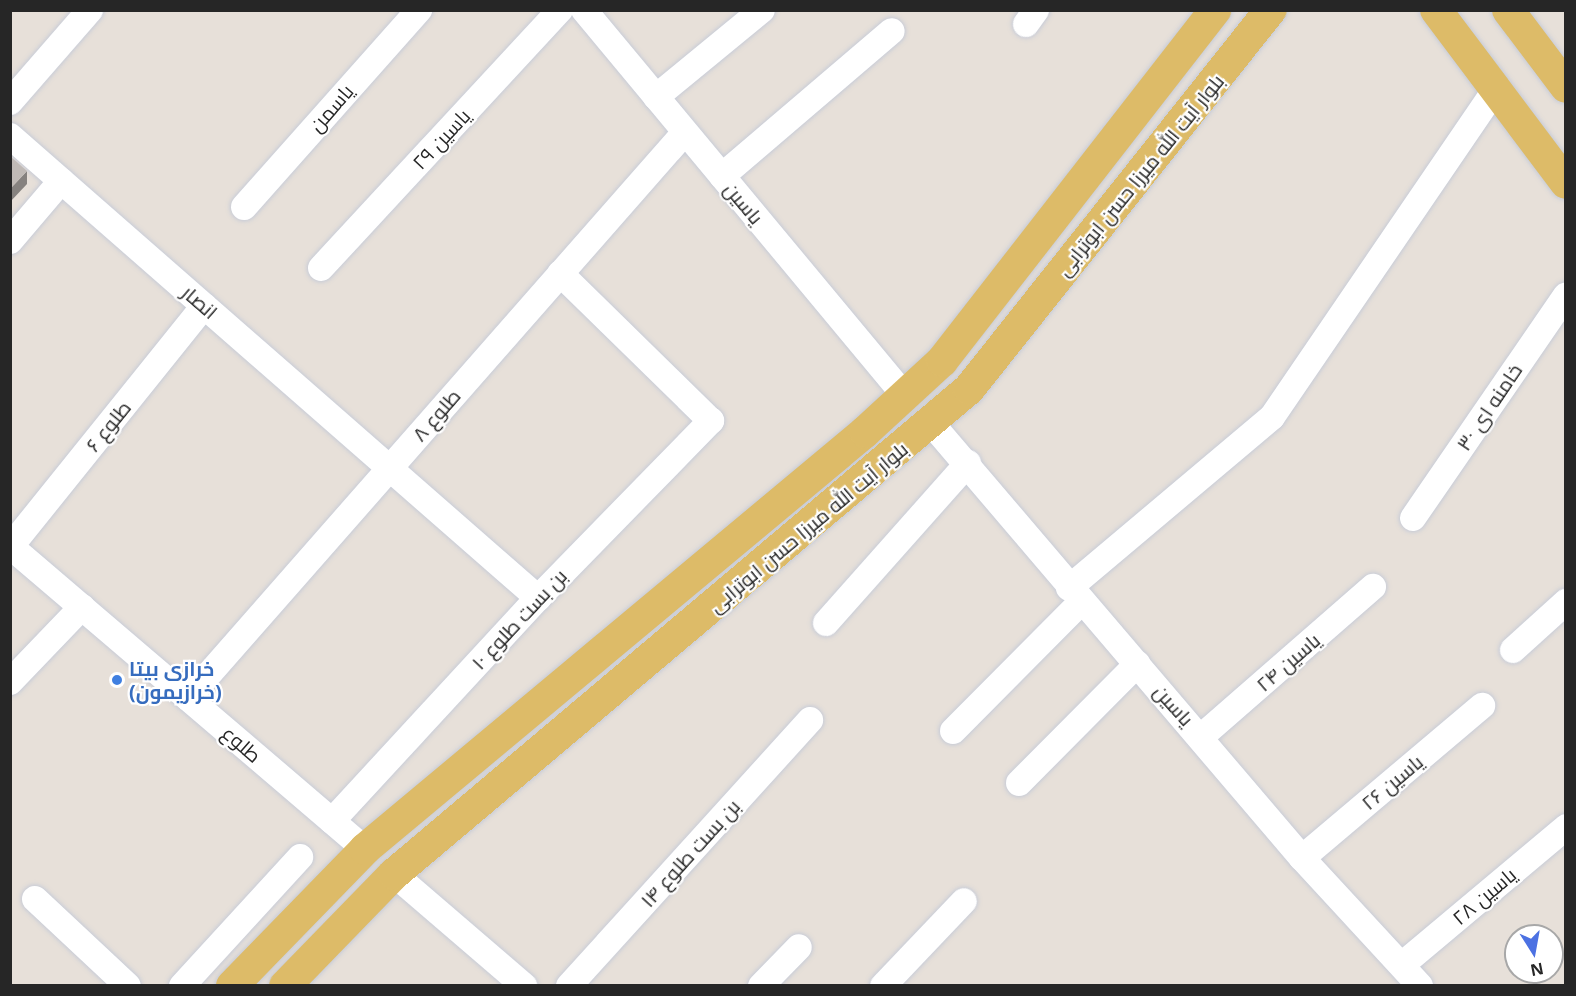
<!DOCTYPE html>
<meta charset="utf-8">
<style>
body{margin:0}
#map{position:relative;width:1576px;height:996px;overflow:hidden;background:#e7e0d9;font-family:"Open Sans",Cairo,sans-serif}
div>[style]{position:absolute}
.roads{filter:drop-shadow(0 0 2px #c8ccd7) drop-shadow(0 0 2px #c8ccd7)}
.minor>*{height:26px;margin:-13px;padding:0 13px;transform-origin:13px;border-radius:13px;background:#fff}
.major>*{height:32px;margin:-16px;padding:0 16px;transform-origin:16px;border-radius:16px;background:#ddbb68}
.shaded-wall>*{inset:0;background:#86827f}
.building>*{inset:0;background:#c0bab6}
.dots>*{width:16px;height:16px;translate:-50% -50%;box-sizing:border-box;border:3px solid #fff;border-radius:50%}
span{translate:-50% -50%;white-space:nowrap;text-align:center;line-height:1.15;-webkit-text-stroke:4.5px #fff;paint-order:stroke}
.street-label{font-size:20px;color:#262626}
.shop-label{font-size:20px;color:#366cbe;font-weight:700}
.left{translate:0 -50%;text-align:left}
.frame{position:absolute;inset:0;border:12px solid #262626;pointer-events:none}
.north{position:absolute;left:1504px;top:924px;width:60px;height:60px;box-sizing:border-box;background:#fff;border:2px solid #a8a8a8;border-radius:50%;rotate:169deg;font-size:16px;font-weight:700;line-height:24px;text-align:center;color:#262626}
.north::after{content:'';display:block;margin:auto;width:21px;height:27px;background:#4c71e2;clip-path:polygon(50% 0,100% 100%,50% 72%,0 100%)}
</style>
<div id="map">
<div class="roads">
<div class="minor">
<i style="left:584px;top:10px;width:502px;rotate:50.25deg"></i>
<i style="left:1026px;top:24px;width:17px;rotate:-54deg"></i>
<i style="left:656px;top:97px;width:137px;rotate:-39.4deg"></i>
<i style="left:10px;top:102px;width:122px;rotate:-49deg"></i>
<i style="left:10px;top:136px;width:702px;rotate:41.19deg"></i>
<i style="left:722px;top:176px;width:223px;rotate:-40.5deg"></i>
<i style="left:244px;top:207px;width:264px;rotate:-48.4deg"></i>
<i style="left:10px;top:241px;width:79px;rotate:-49.6deg"></i>
<i style="left:321px;top:268px;width:352px;rotate:-47.2deg"></i>
<i style="left:931px;top:423px;width:572px;rotate:49.54deg"></i>
<i style="left:1302px;top:858px;width:174px;rotate:47.3deg"></i>
<i style="left:1413px;top:518px;width:270px;rotate:-55.5deg"></i>
<i style="left:10px;top:546px;width:467px;rotate:40.5deg"></i>
<i style="left:11px;top:546px;width:308px;rotate:-51.2deg"></i>
<i style="left:1069px;top:588px;width:265px;rotate:-40.1deg"></i>
<i style="left:1272px;top:417px;width:397px;rotate:-55.7deg"></i>
<i style="left:826px;top:623px;width:214px;rotate:-48.4deg"></i>
<i style="left:1513px;top:650px;width:72px;rotate:-42.2deg"></i>
<i style="left:10px;top:682px;width:104px;rotate:-46.2deg"></i>
<i style="left:188px;top:698px;width:753px;rotate:-48.71deg"></i>
<i style="left:953px;top:731px;width:182px;rotate:-45.2deg"></i>
<i style="left:1202px;top:736px;width:227px;rotate:-41.1deg"></i>
<i style="left:1019px;top:783px;width:168px;rotate:-45.2deg"></i>
<i style="left:332px;top:821px;width:304px;rotate:-47.3deg"></i>
<i style="left:538px;top:598px;width:248px;rotate:-45.7deg"></i>
<i style="left:711px;top:421px;width:211px;rotate:-135.6deg"></i>
<i style="left:1302px;top:858px;width:236px;rotate:-40.2deg"></i>
<i style="left:394px;top:874px;width:172px;rotate:40.7deg"></i>
<i style="left:35px;top:899px;width:127px;rotate:43.1deg"></i>
<i style="left:1403px;top:964px;width:213px;rotate:-40deg"></i>
<i style="left:182px;top:986px;width:175px;rotate:-47.5deg"></i>
<i style="left:569px;top:986px;width:359px;rotate:-47.8deg"></i>
<i style="left:761px;top:986px;width:54px;rotate:-45.7deg"></i>
<i style="left:883px;top:986px;width:117px;rotate:-46.4deg"></i>
</div>
<div class="major">
<i style="left:1436px;top:10px;width:216px;rotate:53.1deg"></i>
<i style="left:1508px;top:10px;width:96px;rotate:53deg"></i>
<i style="left:232px;top:986px;width:191px;rotate:-45.8deg"></i>
<i style="left:365px;top:849px;width:651px;rotate:-39.83deg"></i>
<i style="left:865px;top:432px;width:105px;rotate:-42.7deg"></i>
<i style="left:942px;top:361px;width:445px;rotate:-52.1deg"></i>
<i style="left:285px;top:986px;width:156px;rotate:-45.8deg"></i>
<i style="left:394px;top:874px;width:752px;rotate:-40.15deg"></i>
<i style="left:969px;top:389px;width:485px;rotate:-51.5deg"></i>
</div>
</div>
<div class="shaded-wall">
<i style="clip-path:polygon(27px 171px,27px 184px,10px 202px,10px 189px)"></i>
</div>
<div class="building">
<i style="clip-path:polygon(10px 156px,27px 171px,10px 189px)"></i>
</div>
<div class="dots">
<i style="left:117px;top:680px;background:#3f7fe0"></i>
</div>
<div class="street-label">
<span style="left:331px;top:108px;rotate:-49deg">یاسمن</span>
<span style="left:441px;top:139px;rotate:-47deg">یاسین ۲۹</span>
<span style="left:1140px;top:175px;rotate:-51deg">بلوار آیت الله میرزا حسن ابوترابی</span>
<span style="left:744px;top:203px;rotate:50deg">یاسین</span>
<span style="left:200px;top:302px;rotate:41deg">انصار</span>
<span style="left:1489px;top:407px;rotate:-56deg">خامنه ای ۳۰</span>
<span style="left:436px;top:415px;rotate:-49deg">طلوع ۸</span>
<span style="left:108px;top:426px;rotate:-51deg">طلوع ۶</span>
<span style="left:808px;top:527px;rotate:-40deg">بلوار آیت الله میرزا حسن ابوترابی</span>
<span style="left:519px;top:619px;rotate:-47deg">بن بست طلوع ۱۰</span>
<span style="left:1288px;top:662px;rotate:-41deg">یاسین ۲۴</span>
<span style="left:1174px;top:705px;rotate:48deg">یاسین</span>
<span style="left:242px;top:744px;rotate:41deg">طلوع</span>
<span style="left:1392px;top:782px;rotate:-40deg">یاسین ۲۶</span>
<span style="left:690px;top:853px;rotate:-48deg">بن بست طلوع ۱۴</span>
<span style="left:1484px;top:896px;rotate:-40deg">یاسین ۲۸</span>
</div>
<div class="shop-label">
<span class="left" style="left:129px;top:680px">خرازی بیتا<br>(خرازیمون)</span>
</div>
<div class="frame"></div>
<div class="north">N</div>
</div>
